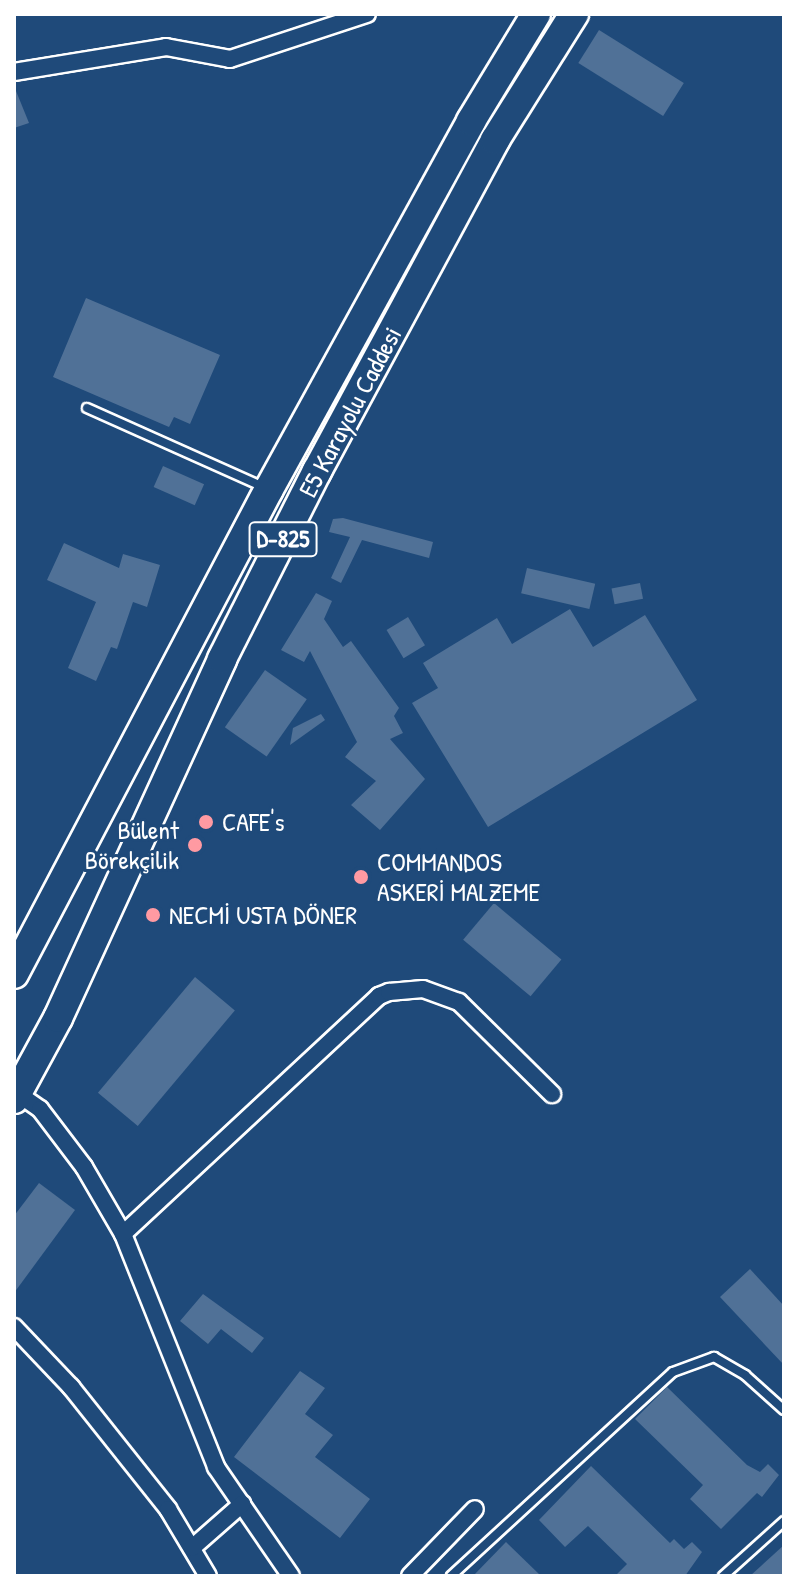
<!DOCTYPE html>
<html>
<head>
<meta charset="utf-8">
<style>
  body { margin:0 }
  #map { position:relative; width:798px; height:1590px; overflow:hidden; background:#1f4a7a; font-family:"Patrick Hand",sans-serif }
  div>[style] { position:absolute }
  .building>* { inset:0; background:#507197; transform-origin:0 0 }
  .roads { filter:drop-shadow(2px 0 #fff) drop-shadow(-2px 0 #fff) drop-shadow(0 2px #fff) drop-shadow(0 -2px #fff) }
  .service>* { height:8px; margin:-4px; padding:0 4px; transform-origin:4px; border-radius:4px; background:#1f4a7a }
  .minor>* { height:16px; margin:-8px; padding:0 8px; transform-origin:8px; border-radius:8px; background:#1f4a7a }
  .trunk>* { height:28px; margin:-14px; padding:0 14px; transform-origin:14px; border-radius:14px; background:#1f4a7a }
  .dots>* { width:22px; height:22px; translate:-50% -50%; box-sizing:border-box; border:4px solid #1f4a7a; border-radius:50% }
  span { translate:-50% -50%; white-space:nowrap; text-align:center; line-height:1.15; -webkit-text-stroke:6px #1f4a7a; paint-order:stroke }
  .shield-label span { padding:2px 6px; background:#1f4a7a; border:2px solid; border-radius:6px; -webkit-text-stroke-width:0 }
  .shield-label { font-size:24px; color:#fff; font-weight:700 }
  .street-label { font-size:26px; color:#fff }
  .poi-label { font-size:26px; color:#fff }
  .left { translate:0 -50%; text-align:left }
  .right { translate:-100% -50%; text-align:right }
  .frame { position:absolute; inset:0; border:16px solid #fff; pointer-events:none }
</style>
</head>
<body>
<div id="map">
  <div class="building">
    <div style="left:599px;top:30px;width:100px;height:39px;rotate:32deg"></div>
    <div style="clip-path:polygon(14px 86px,29px 123px,14px 128px)"></div>
    <div style="clip-path:polygon(86px 298px,220px 355px,190px 424px,174px 417px,169px 427px,53px 377px)"></div>
    <div style="left:163px;top:466px;width:45px;height:23px;rotate:24deg"></div>
    <div style="clip-path:polygon(343px 518px,433px 542px,429px 558px,362px 540px,341px 583px,331px 578px,350px 537px,329px 532px,333px 519px)"></div>
    <div style="clip-path:polygon(64px 543px,119px 568px,123px 554px,160px 565px,147px 607px,133px 602px,117px 649px,111px 647px,96px 681px,68px 668px,96px 602px,47px 580px)"></div>
    <div style="left:527px;top:568px;width:70px;height:26px;rotate:13deg"></div>
    <div style="left:640px;top:583px;width:16px;height:29px;rotate:79deg"></div>
    <div style="clip-path:polygon(316px 593px,332px 601px,324px 619px,343px 647px,351px 641px,399px 708px,394px 716px,403px 733px,390px 739px,425px 779px,380px 830px,351px 805px,376px 781px,345px 757px,357px 742px,310px 651px,304px 662px,281px 650px)"></div>
    <div style="clip-path:polygon(570px 609px,593px 647px,645px 615px,697px 700px,488px 827px,412px 703px,438px 688px,423px 663px,497px 618px,512px 644px)"></div>
    <div style="left:408px;top:617px;width:33px;height:25px;rotate:59deg"></div>
    <div style="left:265px;top:670px;width:51px;height:70px;rotate:35deg"></div>
    <div style="clip-path:polygon(321px 714px,325px 720px,290px 745px,293px 728px)"></div>
    <div style="left:494px;top:903px;width:88px;height:48px;rotate:40deg"></div>
    <div style="left:195px;top:977px;width:52px;height:151px;rotate:40deg"></div>
    <div style="clip-path:polygon(39px 1183px,75px 1210px,14px 1293px,14px 1216px)"></div>
    <div style="clip-path:polygon(750px 1269px,784px 1306px,784px 1365px,720px 1297px)"></div>
    <div style="clip-path:polygon(203px 1294px,264px 1338px,252px 1353px,221px 1329px,208px 1344px,180px 1321px)"></div>
    <div style="clip-path:polygon(300px 1371px,325px 1388px,305px 1414px,333px 1435px,315px 1457px,370px 1499px,340px 1538px,234px 1457px)"></div>
    <div style="clip-path:polygon(667px 1387px,747px 1465px,760px 1472px,768px 1464px,779px 1475px,762px 1497px,757px 1493px,721px 1529px,690px 1499px,703px 1485px,635px 1419px)"></div>
    <div style="clip-path:polygon(591px 1466px,670px 1543px,674px 1539px,684px 1549px,692px 1542px,702px 1552px,685px 1576px,615px 1576px,627px 1564px,588px 1526px,565px 1547px,539px 1520px)"></div>
    <div style="clip-path:polygon(506px 1542px,541px 1576px,473px 1576px)"></div>
    <div style="clip-path:polygon(784px 1545px,784px 1576px,750px 1576px)"></div>
  </div>
  <div class="roads">
    <div class="service">
      <div style="left:87px;top:408px;width:194px;rotate:24.1deg"></div>
      <div style="left:451px;top:1576px;width:301px;rotate:-42.6deg"></div>
      <div style="left:673px;top:1372px;width:44px;rotate:-20.1deg"></div>
      <div style="left:714px;top:1357px;width:36px;rotate:30deg"></div>
      <div style="left:745px;top:1375px;width:52px;rotate:41.9deg"></div>
      <div style="left:723px;top:1576px;width:82px;rotate:-42deg"></div>
    </div>
    <div class="minor">
      <div style="left:14px;top:72px;width:154px;rotate:-9.3deg"></div>
      <div style="left:166px;top:47px;width:65px;rotate:10.6deg"></div>
      <div style="left:230px;top:59px;width:144px;rotate:-18.2deg"></div>
      <div style="left:17px;top:1093px;width:28px;rotate:35deg"></div>
      <div style="left:40px;top:1109px;width:73px;rotate:52.8deg"></div>
      <div style="left:84px;top:1167px;width:78px;rotate:59.8deg"></div>
      <div style="left:123px;top:1234px;width:251px;rotate:68.2deg"></div>
      <div style="left:216px;top:1467px;width:132px;rotate:55.5deg"></div>
      <div style="left:123px;top:1234px;width:350px;rotate:-42.9deg"></div>
      <div style="left:379px;top:996px;width:11px;rotate:-22deg"></div>
      <div style="left:389px;top:992px;width:34px;rotate:-5deg"></div>
      <div style="left:423px;top:989px;width:38px;rotate:20deg"></div>
      <div style="left:459px;top:1002px;width:131px;rotate:44.7deg"></div>
      <div style="left:14px;top:1327px;width:83px;rotate:46.5deg"></div>
      <div style="left:71px;top:1387px;width:156px;rotate:51.5deg"></div>
      <div style="left:168px;top:1509px;width:78px;rotate:59.2deg"></div>
      <div style="left:192px;top:1548px;width:67px;rotate:-41.3deg"></div>
      <div style="left:410px;top:1576px;width:93px;rotate:-45.9deg"></div>
    </div>
    <div class="trunk">
      <div style="left:14px;top:974px;width:548px;rotate:-62.27deg"></div>
      <div style="left:269px;top:489px;width:420px;rotate:-61.2deg"></div>
      <div style="left:471px;top:121px;width:125px;rotate:-58.7deg"></div>
      <div style="left:14px;top:1099px;width:92px;rotate:-61.5deg"></div>
      <div style="left:58px;top:1018px;width:395px;rotate:-65.4deg"></div>
      <div style="left:222px;top:659px;width:211px;rotate:-63.2deg"></div>
      <div style="left:317px;top:471px;width:376px;rotate:-61.7deg"></div>
      <div style="left:495px;top:140px;width:149px;rotate:-57.9deg"></div>
    </div>
  </div>
  <div class="dots">
    <div style="left:206px;top:822px;background:#ff9aa2"></div>
    <div style="left:195px;top:845px;background:#ff9aa2"></div>
    <div style="left:361px;top:877px;background:#ff9aa2"></div>
    <div style="left:153px;top:915px;background:#ff9aa2"></div>
  </div>
  <div class="shield-label">
    <span style="left:283px;top:539px">D-825</span>
  </div>
  <div class="street-label">
    <span style="left:350px;top:412px;rotate:-62deg">E5 Karayolu Caddesi</span>
  </div>
  <div class="poi-label">
    <span class="left" style="left:222px;top:822px">CAFE's</span>
    <span class="right" style="left:179px;top:845px">Bülent<br>Börekçilik</span>
    <span class="left" style="left:377px;top:877px">COMMANDOS<br>ASKERİ MALZEME</span>
    <span class="left" style="left:169px;top:915px">NECMİ USTA DÖNER</span>
  </div>
  <div class="frame"></div>
</div>
</body>
</html>
